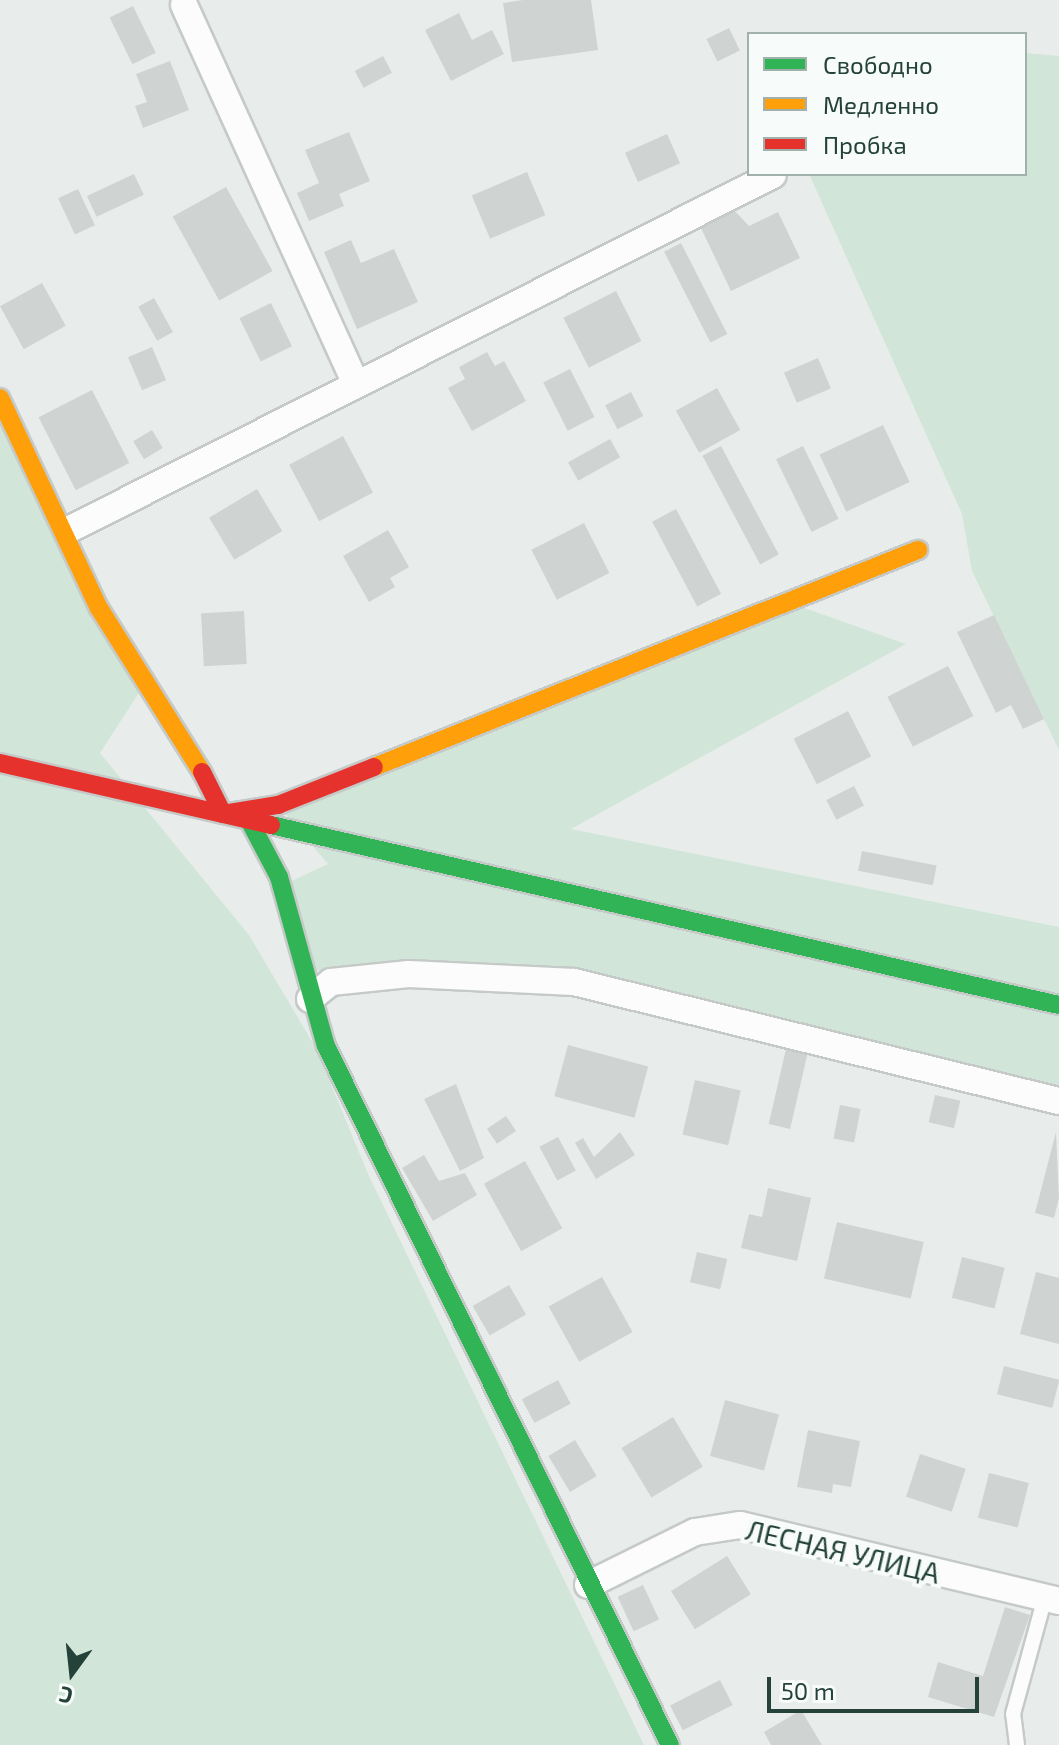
<!DOCTYPE html>
<html>
<head>
<meta charset="utf-8">
<style>
  body { margin:0 }
  #map { position:relative; width:1059px; height:1745px; overflow:hidden; background:#e8edeb; font-family:"Exo 2",sans-serif }
  div>[style] { position:absolute }
  .green>* { inset:0; background:#d1e6d8 }
  .building>* { inset:0; background:#cfd4d2; transform-origin:0 0 }
  .roads { filter:drop-shadow(2px 0 #c5cac8) drop-shadow(-2px 0 #c5cac8) drop-shadow(0 2px #c5cac8) drop-shadow(0 -2px #c5cac8) }
  .lane>* { height:14px; margin:-7px; padding:0 7px; transform-origin:7px; border-radius:7px; background:#fcfcfc }
  .street>* { height:26px; margin:-13px; padding:0 13px; transform-origin:13px; border-radius:13px; background:#fcfcfc }
  .fast>* { height:18px; margin:-9px; padding:0 9px; transform-origin:9px; border-radius:9px; background:#30b455 }
  .slow>* { height:18px; margin:-9px; padding:0 9px; transform-origin:9px; border-radius:9px; background:#ff9f0a }
  .jam>* { height:18px; margin:-9px; padding:0 9px; transform-origin:9px; border-radius:9px; background:#e5322d }
  span { translate:-50% -50%; white-space:nowrap; text-align:center; line-height:1.15; -webkit-text-stroke:8px #f7fbf9; paint-order:stroke }
  .street-label { font-size:28px; color:#24423a }
  .legend { position:absolute; left:747px; top:32px; width:280px; height:144px; box-sizing:border-box; background:#f7fbf9; border:2px solid #a3b1ad; margin:0; padding:10px 14px; list-style:none; font-size:24px; color:#24423a }
  .legend li { display:flex; align-items:center; gap:16px; height:40px }
  .legend b { width:40px; border:2px solid #a3b1ad }
  .north { position:absolute; left:32px; top:1633px; width:80px; height:80px; -webkit-text-stroke:6px #f7fbf9; paint-order:stroke; rotate:195deg; font-size:22px; font-weight:700; line-height:32px; text-align:center; color:#24423a }
  .north::after { content:''; display:block; margin:auto; width:28px; height:36px; background:#24423a; clip-path:polygon(50% 0,100% 100%,50% 72%,0 100%) }
  .scale { position:absolute; left:767px; top:1677px; width:212px; height:36px; box-sizing:border-box; border:4px solid #24423a; border-top:0; padding-left:10px; font-size:24px; line-height:28px; white-space:nowrap; color:#24423a; -webkit-text-stroke:6px #f7fbf9; paint-order:stroke }
</style>
</head>
<body>
<div id="map">
  <div class="green">
    <div style="clip-path:polygon(1025px 53px,1059px 56px,1059px 750px,972px 571px,962px 514px,809px 174px,1025px 174px)"></div>
    <div style="clip-path:polygon(0 398px,144px 685px,100px 753px,249px 935px,317px 1050px,368px 1174px,644px 1745px,0 1745px)"></div>
    <div style="clip-path:polygon(796px 605px,906px 644px,571px 829px,1059px 927px,1059px 1096px,658px 1001px,581px 969px,480px 962px,309px 971px,287px 883px,328px 864px,278px 805px)"></div>
  </div>
  <div class="building">
    <div style="clip-path:polygon(523px 0,591px 0,598px 50px,512px 62px,503px 3px)"></div>
    <div style="left:133px;top:6px;width:52px;height:26px;rotate:64deg"></div>
    <div style="clip-path:polygon(459px 13px,472px 40px,492px 30px,504px 54px,451px 81px,425px 30px)"></div>
    <div style="left:729px;top:28px;width:25px;height:25px;rotate:64deg"></div>
    <div style="left:383px;top:56px;width:19px;height:32px;rotate:62deg"></div>
    <div style="clip-path:polygon(170px 61px,189px 110px,143px 128px,135px 106px,147px 102px,136px 74px)"></div>
    <div style="clip-path:polygon(349px 132px,370px 181px,339px 194px,344px 206px,309px 221px,297px 193px,319px 183px,305px 150px)"></div>
    <div style="left:667px;top:134px;width:32px;height:46px;rotate:66deg"></div>
    <div style="left:527px;top:172px;width:47px;height:60px;rotate:67deg"></div>
    <div style="left:134px;top:174px;width:23px;height:52px;rotate:65deg"></div>
    <div style="left:226px;top:187px;width:96px;height:61px;rotate:61deg"></div>
    <div style="left:78px;top:189px;width:40px;height:22px;rotate:65deg"></div>
    <div style="clip-path:polygon(732px 208px,749px 226px,778px 212px,800px 258px,731px 291px,699px 224px)"></div>
    <div style="clip-path:polygon(351px 240px,361px 263px,394px 249px,418px 302px,357px 329px,324px 252px)"></div>
    <div style="left:681px;top:243px;width:102px;height:19px;rotate:63deg"></div>
    <div style="left:42px;top:283px;width:49px;height:48px;rotate:61deg"></div>
    <div style="left:616px;top:291px;width:56px;height:59px;rotate:63deg"></div>
    <div style="left:154px;top:298px;width:39px;height:18px;rotate:61deg"></div>
    <div style="left:271px;top:303px;width:48px;height:35px;rotate:64deg"></div>
    <div style="left:152px;top:347px;width:36px;height:26px;rotate:67deg"></div>
    <div style="clip-path:polygon(487px 352px,495px 366px,504px 361px,526px 401px,472px 431px,448px 388px,465px 379px,459px 367px)"></div>
    <div style="left:818px;top:358px;width:33px;height:37px;rotate:67deg"></div>
    <div style="left:570px;top:369px;width:54px;height:30px;rotate:63deg"></div>
    <div style="left:717px;top:388px;width:48px;height:47px;rotate:61deg"></div>
    <div style="left:92px;top:390px;width:82px;height:60px;rotate:63deg"></div>
    <div style="left:631px;top:392px;width:27px;height:29px;rotate:63deg"></div>
    <div style="left:883px;top:425px;width:63px;height:70px;rotate:65deg"></div>
    <div style="left:152px;top:430px;width:21px;height:22px;rotate:59deg"></div>
    <div style="left:343px;top:436px;width:64px;height:61px;rotate:62deg"></div>
    <div style="left:610px;top:439px;width:21px;height:48px;rotate:61deg"></div>
    <div style="left:721px;top:446px;width:123px;height:21px;rotate:62deg"></div>
    <div style="left:803px;top:446px;width:81px;height:30px;rotate:64deg"></div>
    <div style="left:257px;top:489px;width:49px;height:56px;rotate:59deg"></div>
    <div style="left:676px;top:509px;width:96px;height:27px;rotate:62deg"></div>
    <div style="left:584px;top:523px;width:56px;height:59px;rotate:63deg"></div>
    <div style="clip-path:polygon(388px 530px,409px 567px,390px 578px,395px 587px,369px 602px,343px 556px)"></div>
    <div style="left:244px;top:611px;width:53px;height:43px;rotate:87deg"></div>
    <div style="clip-path:polygon(994px 615px,1044px 719px,1023px 729px,1011px 705px,996px 713px,957px 632px)"></div>
    <div style="left:948px;top:666px;width:56px;height:68px;rotate:63deg"></div>
    <div style="left:848px;top:711px;width:51px;height:61px;rotate:63deg"></div>
    <div style="left:854px;top:786px;width:22px;height:31px;rotate:63deg"></div>
    <div style="left:862px;top:851px;width:76px;height:20px;rotate:11deg"></div>
    <div style="left:568px;top:1045px;width:83px;height:53px;rotate:15deg"></div>
    <div style="left:786px;top:1049px;width:22px;height:77px;rotate:13deg"></div>
    <div style="left:695px;top:1080px;width:47px;height:56px;rotate:13deg"></div>
    <div style="clip-path:polygon(456px 1084px,484px 1158px,460px 1171px,424px 1099px)"></div>
    <div style="left:935px;top:1095px;width:26px;height:28px;rotate:13deg"></div>
    <div style="left:840px;top:1105px;width:21px;height:34px;rotate:11deg"></div>
    <div style="left:506px;top:1116px;width:18px;height:23px;rotate:56deg"></div>
    <div style="clip-path:polygon(620px 1132px,635px 1155px,596px 1179px,575px 1143px,583px 1138px,594px 1157px)"></div>
    <div style="clip-path:polygon(1056px 1132px,1059px 1198px,1054px 1218px,1035px 1213px)"></div>
    <div style="left:558px;top:1137px;width:38px;height:21px;rotate:62deg"></div>
    <div style="clip-path:polygon(424px 1155px,439px 1181px,465px 1173px,477px 1195px,433px 1221px,402px 1168px)"></div>
    <div style="left:525px;top:1161px;width:77px;height:47px;rotate:61deg"></div>
    <div style="clip-path:polygon(768px 1188px,811px 1198px,797px 1261px,741px 1248px,749px 1214px,762px 1217px)"></div>
    <div style="left:837px;top:1222px;width:89px;height:58px;rotate:13deg"></div>
    <div style="left:697px;top:1252px;width:31px;height:31px;rotate:13deg"></div>
    <div style="left:962px;top:1257px;width:44px;height:42px;rotate:14deg"></div>
    <div style="clip-path:polygon(1036px 1272px,1059px 1278px,1059px 1344px,1020px 1334px)"></div>
    <div style="left:602px;top:1277px;width:63px;height:61px;rotate:61deg"></div>
    <div style="left:509px;top:1285px;width:34px;height:42px;rotate:60deg"></div>
    <div style="left:1004px;top:1366px;width:57px;height:29px;rotate:14deg"></div>
    <div style="left:558px;top:1380px;width:27px;height:41px;rotate:62deg"></div>
    <div style="left:725px;top:1400px;width:56px;height:58px;rotate:15deg"></div>
    <div style="left:673px;top:1417px;width:58px;height:60px;rotate:59deg"></div>
    <div style="clip-path:polygon(808px 1430px,860px 1441px,851px 1487px,833px 1484px,832px 1493px,797px 1487px)"></div>
    <div style="left:575px;top:1440px;width:42px;height:31px;rotate:59deg"></div>
    <div style="left:920px;top:1454px;width:48px;height:45px;rotate:18deg"></div>
    <div style="left:989px;top:1473px;width:41px;height:46px;rotate:14deg"></div>
    <div style="left:727px;top:1556px;width:45px;height:66px;rotate:58deg"></div>
    <div style="left:643px;top:1585px;width:38px;height:28px;rotate:65deg"></div>
    <div style="clip-path:polygon(1005px 1607px,1030px 1615px,994px 1717px,928px 1697px,938px 1662px,983px 1676px)"></div>
    <div style="left:720px;top:1680px;width:28px;height:56px;rotate:63deg"></div>
    <div style="clip-path:polygon(801px 1710px,822px 1745px,771px 1745px,764px 1732px)"></div>
  </div>
  <div class="roads">
    <div class="lane">
      <div style="left:1017px;top:1745px;width:31px;rotate:-97deg"></div>
      <div style="left:1013px;top:1714px;width:121px;rotate:-74.7deg"></div>
    </div>
    <div class="street">
      <div style="left:184px;top:5px;width:414px;rotate:65.6deg"></div>
      <div style="left:68px;top:530px;width:789px;rotate:-26.73deg"></div>
      <div style="left:310px;top:999px;width:27px;rotate:-39deg"></div>
      <div style="left:331px;top:982px;width:78px;rotate:-5.9deg"></div>
      <div style="left:409px;top:974px;width:165px;rotate:2.8deg"></div>
      <div style="left:574px;top:982px;width:499px;rotate:13.8deg"></div>
      <div style="left:588px;top:1585px;width:119px;rotate:-26.4deg"></div>
      <div style="left:695px;top:1532px;width:46px;rotate:-8.8deg"></div>
      <div style="left:740px;top:1525px;width:328px;rotate:13.4deg"></div>
    </div>
    <div class="fast">
      <div style="left:250px;top:822px;width:62px;rotate:62.2deg"></div>
      <div style="left:279px;top:877px;width:175px;rotate:74.5deg"></div>
      <div style="left:326px;top:1046px;width:779px;rotate:63.8deg"></div>
      <div style="left:271px;top:825px;width:808px;rotate:12.87deg"></div>
    </div>
    <div class="slow">
      <div style="left:0;top:398px;width:232px;rotate:64.8deg"></div>
      <div style="left:99px;top:608px;width:194px;rotate:57.9deg"></div>
      <div style="left:374px;top:767px;width:586px;rotate:-21.75deg"></div>
    </div>
    <div class="jam">
      <div style="left:0;top:763px;width:278px;rotate:12.9deg"></div>
      <div style="left:202px;top:772px;width:47px;rotate:63.4deg"></div>
      <div style="left:223px;top:814px;width:56px;rotate:-9.3deg"></div>
      <div style="left:278px;top:805px;width:103px;rotate:-21.6deg"></div>
    </div>
  </div>
  <div class="street-label">
    <span style="left:843px;top:1551px;rotate:13deg">ЛЕСНАЯ УЛИЦА</span>
  </div>
  <ul class="legend">
  <li><b style="height:10px;background:#30b455"></b>Свободно</li>
  <li><b style="height:10px;background:#ff9f0a"></b>Медленно</li>
  <li><b style="height:10px;background:#e5322d"></b>Пробка</li>
  </ul>
  <div class="north">С</div>
  <div class="scale">50 m</div>
</div>
</body>
</html>
